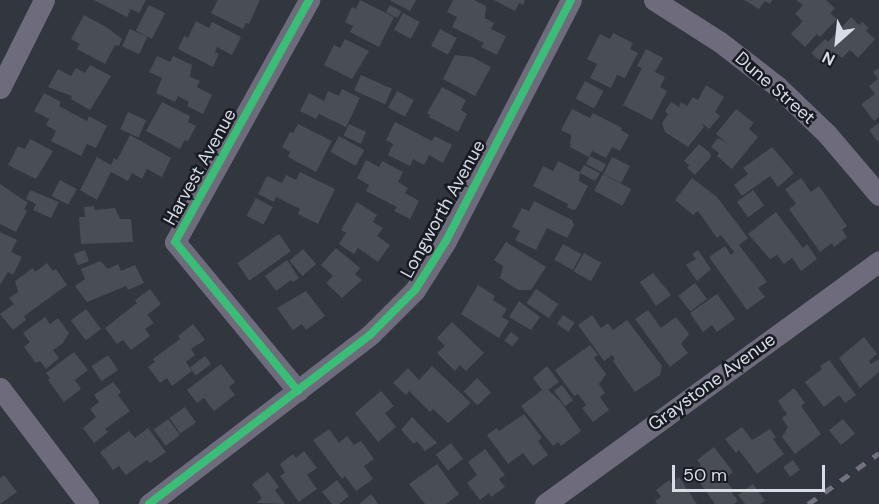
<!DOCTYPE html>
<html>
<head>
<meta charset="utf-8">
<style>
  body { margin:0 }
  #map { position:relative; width:879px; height:504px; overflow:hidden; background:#32363f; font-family:"DM Sans",sans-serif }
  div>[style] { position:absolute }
  .building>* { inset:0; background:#494e55; transform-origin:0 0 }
  .minor>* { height:21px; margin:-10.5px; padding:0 10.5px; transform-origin:10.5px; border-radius:10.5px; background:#6e6c7c }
  .rail>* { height:4.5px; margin-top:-2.25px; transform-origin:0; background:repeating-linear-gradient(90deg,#71727d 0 10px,transparent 0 20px) }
  .cycleway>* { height:8px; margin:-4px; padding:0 4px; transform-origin:4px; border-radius:4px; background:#3abd76 }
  span { translate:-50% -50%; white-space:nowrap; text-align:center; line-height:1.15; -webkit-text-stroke:5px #181b22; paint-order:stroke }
  .street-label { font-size:18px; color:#d8dce6 }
  .north { position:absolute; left:807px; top:12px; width:60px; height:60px; -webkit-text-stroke:4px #181b22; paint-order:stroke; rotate:207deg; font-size:16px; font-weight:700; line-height:24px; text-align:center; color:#d8dce6 }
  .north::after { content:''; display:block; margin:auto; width:21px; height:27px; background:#d8dce6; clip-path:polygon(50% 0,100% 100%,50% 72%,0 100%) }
  .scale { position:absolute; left:672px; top:465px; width:153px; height:27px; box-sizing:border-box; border:3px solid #d8dce6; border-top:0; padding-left:8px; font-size:18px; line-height:21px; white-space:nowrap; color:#d8dce6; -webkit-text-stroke:4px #181b22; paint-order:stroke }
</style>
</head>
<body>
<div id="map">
  <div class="building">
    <div style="clip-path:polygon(94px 0,146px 0,139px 13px,131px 9px,127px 17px)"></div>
    <div style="clip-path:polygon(218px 0,260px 0,249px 24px,246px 23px,243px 29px,211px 13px)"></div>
    <div style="clip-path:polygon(360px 0,394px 17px,379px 47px,350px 32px,353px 26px,345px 22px,352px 7px,356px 9px)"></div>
    <div style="clip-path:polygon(389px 0,416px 0,410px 11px)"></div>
    <div style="clip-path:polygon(453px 0,474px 0,486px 6px,485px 18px,494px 23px,491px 29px,506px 36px,497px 55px,481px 47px,484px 43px,452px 27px,457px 17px,447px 12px)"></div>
    <div style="clip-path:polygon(494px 0,525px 0,523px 5px,519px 3px,515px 11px)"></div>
    <div style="clip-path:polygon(744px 0,772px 0,770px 4px,765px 1px,759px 9px)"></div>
    <div style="clip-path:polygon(796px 0,826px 0,835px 8px,830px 13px,837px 19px,820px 37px,817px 34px,805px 47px,791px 34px,803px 21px,795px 14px,803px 5px)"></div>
    <div style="left:149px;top:5px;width:18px;height:29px;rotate:27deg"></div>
    <div style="left:390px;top:5px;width:13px;height:8px;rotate:29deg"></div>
    <div style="left:403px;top:13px;width:19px;height:19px;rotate:28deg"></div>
    <div style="clip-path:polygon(84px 15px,106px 27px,122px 39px,119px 46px,115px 45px,105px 64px,77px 49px,80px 44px,71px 39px)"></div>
    <div style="clip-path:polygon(851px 17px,859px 25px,862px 22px,869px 28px,866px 31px,875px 39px,858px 58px,850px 50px,842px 58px,837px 54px,826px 66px,811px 53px,825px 39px,828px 42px)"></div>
    <div style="clip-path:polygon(196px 21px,209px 28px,212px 22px,241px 37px,232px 55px,217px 47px,215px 52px,219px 54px,213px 67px,178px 49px,184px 36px,188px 38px)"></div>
    <div style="left:130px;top:29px;width:19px;height:19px;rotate:25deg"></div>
    <div style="left:440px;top:29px;width:19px;height:19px;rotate:28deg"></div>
    <div style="clip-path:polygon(613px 33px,633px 43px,630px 49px,638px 53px,625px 78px,617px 75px,611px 88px,590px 78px,597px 64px,587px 59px,600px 34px,610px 39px)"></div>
    <div style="clip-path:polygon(345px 39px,369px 51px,352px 79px,324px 65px,334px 45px,340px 48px)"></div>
    <div style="clip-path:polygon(646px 49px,663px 58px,655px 72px,665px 77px,660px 87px,667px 91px,652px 120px,623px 105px,642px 68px,637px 66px)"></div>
    <div style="clip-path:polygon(455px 55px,472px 57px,491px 67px,475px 96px,443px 79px)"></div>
    <div style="clip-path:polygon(157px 56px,170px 62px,173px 56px,192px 65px,190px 77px,200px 81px,197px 87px,212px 95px,203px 114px,187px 106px,189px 102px,178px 96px,175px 102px,156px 93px,162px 78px,149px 72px)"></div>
    <div style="clip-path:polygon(90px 65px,111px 76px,90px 110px,71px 99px,72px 96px,48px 87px,58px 69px,71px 76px,76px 68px,85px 73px)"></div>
    <div style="clip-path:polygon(879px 68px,879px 117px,874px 121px,861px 104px,875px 94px,869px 86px,878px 79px,873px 72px)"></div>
    <div style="left:361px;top:75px;width:34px;height:17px;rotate:24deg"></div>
    <div style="left:585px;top:81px;width:21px;height:20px;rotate:28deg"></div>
    <div style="clip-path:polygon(706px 85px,724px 97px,715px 112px,720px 116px,709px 129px,702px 123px,704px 127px,688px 147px,665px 132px,662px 123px,668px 114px,665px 111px,671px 102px,679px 107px,681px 102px,687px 106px,693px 97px,698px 100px)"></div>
    <div style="clip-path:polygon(442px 87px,466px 100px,461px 110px,467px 114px,458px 132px,429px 117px,430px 115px,427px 113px)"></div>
    <div style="clip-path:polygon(342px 89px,360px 98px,346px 127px,319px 114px,316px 119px,300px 111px,309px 93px,324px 101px,328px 91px,339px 96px)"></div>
    <div style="left:397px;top:91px;width:19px;height:19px;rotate:28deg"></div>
    <div style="clip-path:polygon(44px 93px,61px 102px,59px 106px,87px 121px,89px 116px,107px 126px,96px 148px,87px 144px,81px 156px,51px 141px,56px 131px,46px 125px,49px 119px,34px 111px)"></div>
    <div style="clip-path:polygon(162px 102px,190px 116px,188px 122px,196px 126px,188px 141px,185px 140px,180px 149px,146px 131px)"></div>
    <div style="clip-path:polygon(572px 109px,590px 118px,593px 113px,622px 128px,621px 130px,629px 135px,620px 151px,612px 147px,606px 158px,592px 151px,589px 157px,570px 147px,571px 135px,561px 130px)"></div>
    <div style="clip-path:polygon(736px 109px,754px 123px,749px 129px,758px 137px,732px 169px,717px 156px,719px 153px,711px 147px,718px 138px,727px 143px,716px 134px)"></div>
    <div style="left:128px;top:112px;width:20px;height:19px;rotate:24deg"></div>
    <div style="clip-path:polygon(395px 122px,432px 141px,435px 136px,452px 145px,443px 163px,429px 155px,424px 165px,413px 159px,410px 166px,388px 155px,393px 144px,386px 140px)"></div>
    <div style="clip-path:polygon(879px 123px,879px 143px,869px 130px)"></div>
    <div style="clip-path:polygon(298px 124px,332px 141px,316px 172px,288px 157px,290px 152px,282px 147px,290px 132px,293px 133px)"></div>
    <div style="left:349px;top:124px;width:19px;height:13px;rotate:25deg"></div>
    <div style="clip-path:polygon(130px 135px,171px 158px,162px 177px,147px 169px,142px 179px,132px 173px,128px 181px,111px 172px,97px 200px,80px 190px,97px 157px,111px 165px,114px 158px,117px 160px)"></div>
    <div style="left:339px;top:136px;width:29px;height:18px;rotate:29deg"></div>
    <div style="clip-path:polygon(30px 139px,53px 151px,36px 179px,8px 165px,18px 146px,25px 149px)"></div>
    <div style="clip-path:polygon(699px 144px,710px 153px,711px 157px,695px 175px,687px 168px,689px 165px,684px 161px)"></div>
    <div style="clip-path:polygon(772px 147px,794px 173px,778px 187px,770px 176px,742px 196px,734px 185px,748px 174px,743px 168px)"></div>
    <div style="left:590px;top:156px;width:18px;height:9px;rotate:27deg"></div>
    <div style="left:612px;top:157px;width:20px;height:19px;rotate:27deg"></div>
    <div style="clip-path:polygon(366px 160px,379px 167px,382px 161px,403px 172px,398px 182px,408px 188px,405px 193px,419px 201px,410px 219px,394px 211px,397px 207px,366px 191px,369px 185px,357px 178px)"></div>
    <div style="clip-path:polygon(558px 161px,580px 172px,584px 165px,600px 173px,595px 181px,580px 173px,579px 181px,588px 186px,576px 209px,573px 210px,567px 207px,568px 204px,533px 186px,543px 166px,553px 171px)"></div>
    <div style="clip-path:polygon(300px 172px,335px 189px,318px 224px,298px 214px,300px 209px,276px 197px,274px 202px,258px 194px,267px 176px,282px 183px,286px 175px,296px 180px)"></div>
    <div style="left:603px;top:174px;width:32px;height:19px;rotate:28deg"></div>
    <div style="clip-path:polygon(692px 178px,717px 197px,748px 238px,739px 245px,767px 282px,758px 288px,765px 297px,747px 310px,709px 257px,725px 246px,731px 255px,734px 252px,721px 235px,717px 238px,698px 211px,693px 215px,675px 200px)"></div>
    <div style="clip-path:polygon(801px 178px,811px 192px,819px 186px,847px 226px,842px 230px,847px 237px,834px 247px,832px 243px,820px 252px,789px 209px,796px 204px,785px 189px)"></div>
    <div style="left:60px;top:180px;width:19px;height:18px;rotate:28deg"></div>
    <div style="clip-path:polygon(0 184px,28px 203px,24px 209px,27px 211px,16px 232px,0 224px)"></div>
    <div style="clip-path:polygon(30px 190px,59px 202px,51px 218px,33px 210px,36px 204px,26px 199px)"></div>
    <div style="left:753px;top:190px;width:19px;height:20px;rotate:54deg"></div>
    <div style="left:256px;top:198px;width:19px;height:20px;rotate:28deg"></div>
    <div style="clip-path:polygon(534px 201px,572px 220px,574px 225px,567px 238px,547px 228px,536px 250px,515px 240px,520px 231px,512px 227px,522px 208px,529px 211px)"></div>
    <div style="clip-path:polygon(357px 202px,377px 215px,373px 222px,383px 228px,377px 236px,390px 245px,378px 262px,358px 248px,354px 254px,339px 244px,346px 233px,341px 230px)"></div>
    <div style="clip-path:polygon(94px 206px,94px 210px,115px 208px,120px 219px,131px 219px,133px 242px,81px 244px,79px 217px,85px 217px,84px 207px)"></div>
    <div style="clip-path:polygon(776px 212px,803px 248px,807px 244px,817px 259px,801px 271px,792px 258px,784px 264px,777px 255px,770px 259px,748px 234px)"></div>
    <div style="clip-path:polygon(0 232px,17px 240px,11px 252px,22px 257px,13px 275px,8px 272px,0 285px)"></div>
    <div style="left:279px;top:234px;width:21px;height:51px;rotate:55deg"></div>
    <div style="clip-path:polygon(506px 242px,546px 267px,531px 290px,518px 290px,500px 278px,503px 266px,494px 260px)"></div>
    <div style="left:563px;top:244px;width:21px;height:18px;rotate:29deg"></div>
    <div style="clip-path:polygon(336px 248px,360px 268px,355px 274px,362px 280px,342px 298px,326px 283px,333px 276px,321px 265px)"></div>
    <div style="left:303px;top:249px;width:20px;height:18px;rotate:49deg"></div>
    <div style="left:85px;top:250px;width:12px;height:12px;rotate:70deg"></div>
    <div style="clip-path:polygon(698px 250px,711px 269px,697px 281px,686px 265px,696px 259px,692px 254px)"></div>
    <div style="left:584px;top:253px;width:20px;height:21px;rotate:30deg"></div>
    <div style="clip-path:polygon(287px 260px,299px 278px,293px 282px,291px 280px,276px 291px,265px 276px)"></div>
    <div style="clip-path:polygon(100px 261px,108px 269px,118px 264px,121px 271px,135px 265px,144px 283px,128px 290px,126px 286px,87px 302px,75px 286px,85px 279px,81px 269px)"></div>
    <div style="clip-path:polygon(47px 263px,53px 271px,56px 269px,67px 285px,24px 316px,26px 320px,13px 330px,0 314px,14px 304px,9px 298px,18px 292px,15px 281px,33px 268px,35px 272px)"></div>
    <div style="clip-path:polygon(653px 273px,671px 295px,656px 306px,640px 282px)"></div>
    <div style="left:695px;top:283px;width:20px;height:21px;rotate:53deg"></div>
    <div style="clip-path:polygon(478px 285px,495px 296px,493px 300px,507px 309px,502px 317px,509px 321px,499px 338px,461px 314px)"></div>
    <div style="clip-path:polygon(150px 289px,161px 304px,147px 315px,154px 323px,145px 329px,150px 336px,131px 350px,123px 340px,117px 344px,105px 328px,137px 303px,135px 300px)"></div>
    <div style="left:536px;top:289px;width:27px;height:17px;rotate:34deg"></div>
    <div style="clip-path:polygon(306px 291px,325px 316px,306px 330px,302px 324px,293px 330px,277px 308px)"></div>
    <div style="clip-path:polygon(717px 294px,735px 319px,717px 332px,712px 325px,703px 332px,690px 313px)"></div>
    <div style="clip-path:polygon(519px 301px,540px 317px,531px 330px,509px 317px)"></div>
    <div style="left:86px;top:309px;width:25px;height:19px;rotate:53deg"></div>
    <div style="clip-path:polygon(648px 310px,661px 328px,676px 317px,689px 334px,681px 344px,688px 353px,670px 367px,635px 319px)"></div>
    <div style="left:563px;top:315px;width:14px;height:11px;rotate:34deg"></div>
    <div style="clip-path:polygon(592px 315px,601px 328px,608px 323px,613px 330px,627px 320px,662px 366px,660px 375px,635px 392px,613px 361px,615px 359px,612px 355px,604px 361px,578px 325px)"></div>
    <div style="clip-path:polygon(45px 317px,50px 324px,58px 318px,69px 333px,63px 343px,53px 350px,59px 358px,46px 369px,40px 361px,36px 363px,24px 347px,30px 342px,23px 333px)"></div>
    <div style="clip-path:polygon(452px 322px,484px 353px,466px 371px,460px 365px,455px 371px,437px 353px,445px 346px,437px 338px)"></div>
    <div style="clip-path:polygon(193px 324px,205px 340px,191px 349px,195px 355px,186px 362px,192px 371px,172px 386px,167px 378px,160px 383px,148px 367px,155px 362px,153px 359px,180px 339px,178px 336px)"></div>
    <div style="left:511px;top:332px;width:10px;height:11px;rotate:37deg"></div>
    <div style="clip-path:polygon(864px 337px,877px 354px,869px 361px,871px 364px,879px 359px,879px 372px,860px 388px,839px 358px)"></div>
    <div style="clip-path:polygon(590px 345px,598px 355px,594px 358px,606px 374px,599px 384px,605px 393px,600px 397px,609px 410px,593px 422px,582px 408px,586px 405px,578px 394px,574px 396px,555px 370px)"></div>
    <div style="clip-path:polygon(74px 352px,88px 370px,75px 380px,81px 389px,64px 402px,48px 380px,50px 378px,46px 373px)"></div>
    <div style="left:108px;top:355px;width:18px;height:20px;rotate:56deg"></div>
    <div style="left:205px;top:356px;width:10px;height:19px;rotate:53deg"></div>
    <div style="clip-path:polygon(829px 360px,856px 395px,845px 403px,839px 395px,824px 407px,805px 382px,822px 369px,820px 366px)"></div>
    <div style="clip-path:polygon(221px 364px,235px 382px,229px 387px,235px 395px,214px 411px,204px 398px,197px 403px,187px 390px)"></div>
    <div style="clip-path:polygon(432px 366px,471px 403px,448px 423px,433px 409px,430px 412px,409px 391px,406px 395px,393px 383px,408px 368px,419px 380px)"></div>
    <div style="clip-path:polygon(547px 366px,559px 382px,548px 390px,561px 402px,581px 431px,561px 446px,558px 442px,553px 446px,521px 406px,542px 390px,533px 378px)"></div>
    <div style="left:477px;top:378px;width:20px;height:19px;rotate:45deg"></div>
    <div style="clip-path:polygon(113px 382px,121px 392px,118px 395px,130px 411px,105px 429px,108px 432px,94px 443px,83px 428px,96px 417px,90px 409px,99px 402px,94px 395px)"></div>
    <div style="left:562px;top:385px;width:19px;height:10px;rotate:54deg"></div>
    <div style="clip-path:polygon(794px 388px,805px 403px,801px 406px,821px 434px,795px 454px,782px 437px,788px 427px,782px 418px,787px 414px,778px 401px)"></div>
    <div style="clip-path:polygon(381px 391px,394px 406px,385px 413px,396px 427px,378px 442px,355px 413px)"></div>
    <div style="left:185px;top:407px;width:19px;height:19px;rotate:55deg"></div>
    <div style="clip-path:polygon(524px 414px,542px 438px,538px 441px,548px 455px,533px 466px,523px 453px,508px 464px,487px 435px,497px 428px,499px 431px)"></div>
    <div style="clip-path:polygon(412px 417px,437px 443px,425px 451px,417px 441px,414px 444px,401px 430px)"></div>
    <div style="left:168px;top:419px;width:20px;height:18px;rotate:53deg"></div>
    <div style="left:843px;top:419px;width:19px;height:18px;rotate:51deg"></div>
    <div style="clip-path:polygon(742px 427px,752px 440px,770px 429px,776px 437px,773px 439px,784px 454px,757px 474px,739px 450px,736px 453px,725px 439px)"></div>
    <div style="clip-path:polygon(148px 428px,166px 452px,150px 463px,147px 460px,126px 475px,119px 466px,113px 470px,100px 452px,129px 431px,135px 438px)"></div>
    <div style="clip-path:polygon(329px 429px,339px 443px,347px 436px,354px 445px,361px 441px,374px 459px,364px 466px,373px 479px,356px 491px,345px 476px,342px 479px,313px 440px)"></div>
    <div style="left:451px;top:443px;width:20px;height:19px;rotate:53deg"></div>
    <div style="clip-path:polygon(714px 447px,733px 472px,725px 479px,734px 491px,732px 493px,738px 501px,734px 504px,715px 504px,692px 472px,701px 465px,697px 460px)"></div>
    <div style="clip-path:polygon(485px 449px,505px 475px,499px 479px,505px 487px,491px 497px,489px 493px,480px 500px,467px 483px,477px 475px,468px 462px)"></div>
    <div style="clip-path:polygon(304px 451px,317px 468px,307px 475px,317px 489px,299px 502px,280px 476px,285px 473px,280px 464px,293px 454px,296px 458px)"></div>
    <div style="left:793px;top:460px;width:12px;height:12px;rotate:55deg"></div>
    <div style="clip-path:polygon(437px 464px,459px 494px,446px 504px,425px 504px,409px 484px)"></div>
    <div style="clip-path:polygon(268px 472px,279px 487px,275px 490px,285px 504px,256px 503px,262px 498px,252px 484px)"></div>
    <div style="clip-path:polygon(4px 475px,17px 492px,0 504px,0 478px)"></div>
    <div style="clip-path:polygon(679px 477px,697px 504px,657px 504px,655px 501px,661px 497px,656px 490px,669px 480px,671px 483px)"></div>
    <div style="clip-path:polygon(337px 480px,349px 496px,339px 504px,332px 504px,322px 492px)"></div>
    <div style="clip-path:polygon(753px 484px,765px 501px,760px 504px,745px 504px,738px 495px)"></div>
    <div style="clip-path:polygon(371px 494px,378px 504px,359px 504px)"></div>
  </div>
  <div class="minor">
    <div style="left:654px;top:0;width:78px;rotate:32.5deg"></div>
    <div style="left:720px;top:42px;width:72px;rotate:37.7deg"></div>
    <div style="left:777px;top:86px;width:69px;rotate:43.8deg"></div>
    <div style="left:827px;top:134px;width:80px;rotate:49.6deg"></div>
    <div style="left:0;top:88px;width:98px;rotate:-63.4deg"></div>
    <div style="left:0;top:388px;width:146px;rotate:52.8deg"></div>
    <div style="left:298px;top:391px;width:193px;rotate:-129.5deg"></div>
    <div style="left:175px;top:242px;width:277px;rotate:-61deg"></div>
    <div style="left:149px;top:504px;width:278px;rotate:-37.4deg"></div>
    <div style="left:370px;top:335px;width:64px;rotate:-45deg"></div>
    <div style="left:415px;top:290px;width:58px;rotate:-57.7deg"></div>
    <div style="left:446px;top:241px;width:271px;rotate:-62.6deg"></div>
    <div style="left:545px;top:504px;width:413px;rotate:-36deg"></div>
  </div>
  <div class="rail">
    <div style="left:808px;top:504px;width:87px;rotate:-35.7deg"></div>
  </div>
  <div class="cycleway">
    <div style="left:298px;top:391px;width:193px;rotate:-129.5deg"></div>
    <div style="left:175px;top:242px;width:277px;rotate:-61deg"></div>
    <div style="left:149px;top:504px;width:278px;rotate:-37.4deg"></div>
    <div style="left:370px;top:335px;width:64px;rotate:-45deg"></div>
    <div style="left:415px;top:290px;width:58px;rotate:-57.7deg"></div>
    <div style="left:446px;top:241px;width:271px;rotate:-62.6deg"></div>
  </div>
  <div class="street-label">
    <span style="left:775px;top:88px;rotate:41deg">Dune Street</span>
    <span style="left:200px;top:167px;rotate:-61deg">Harvest Avenue</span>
    <span style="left:443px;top:209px;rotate:-61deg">Longworth Avenue</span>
    <span style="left:712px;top:382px;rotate:-36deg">Graystone Avenue</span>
  </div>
  <div class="north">N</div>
  <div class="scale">50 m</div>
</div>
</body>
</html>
